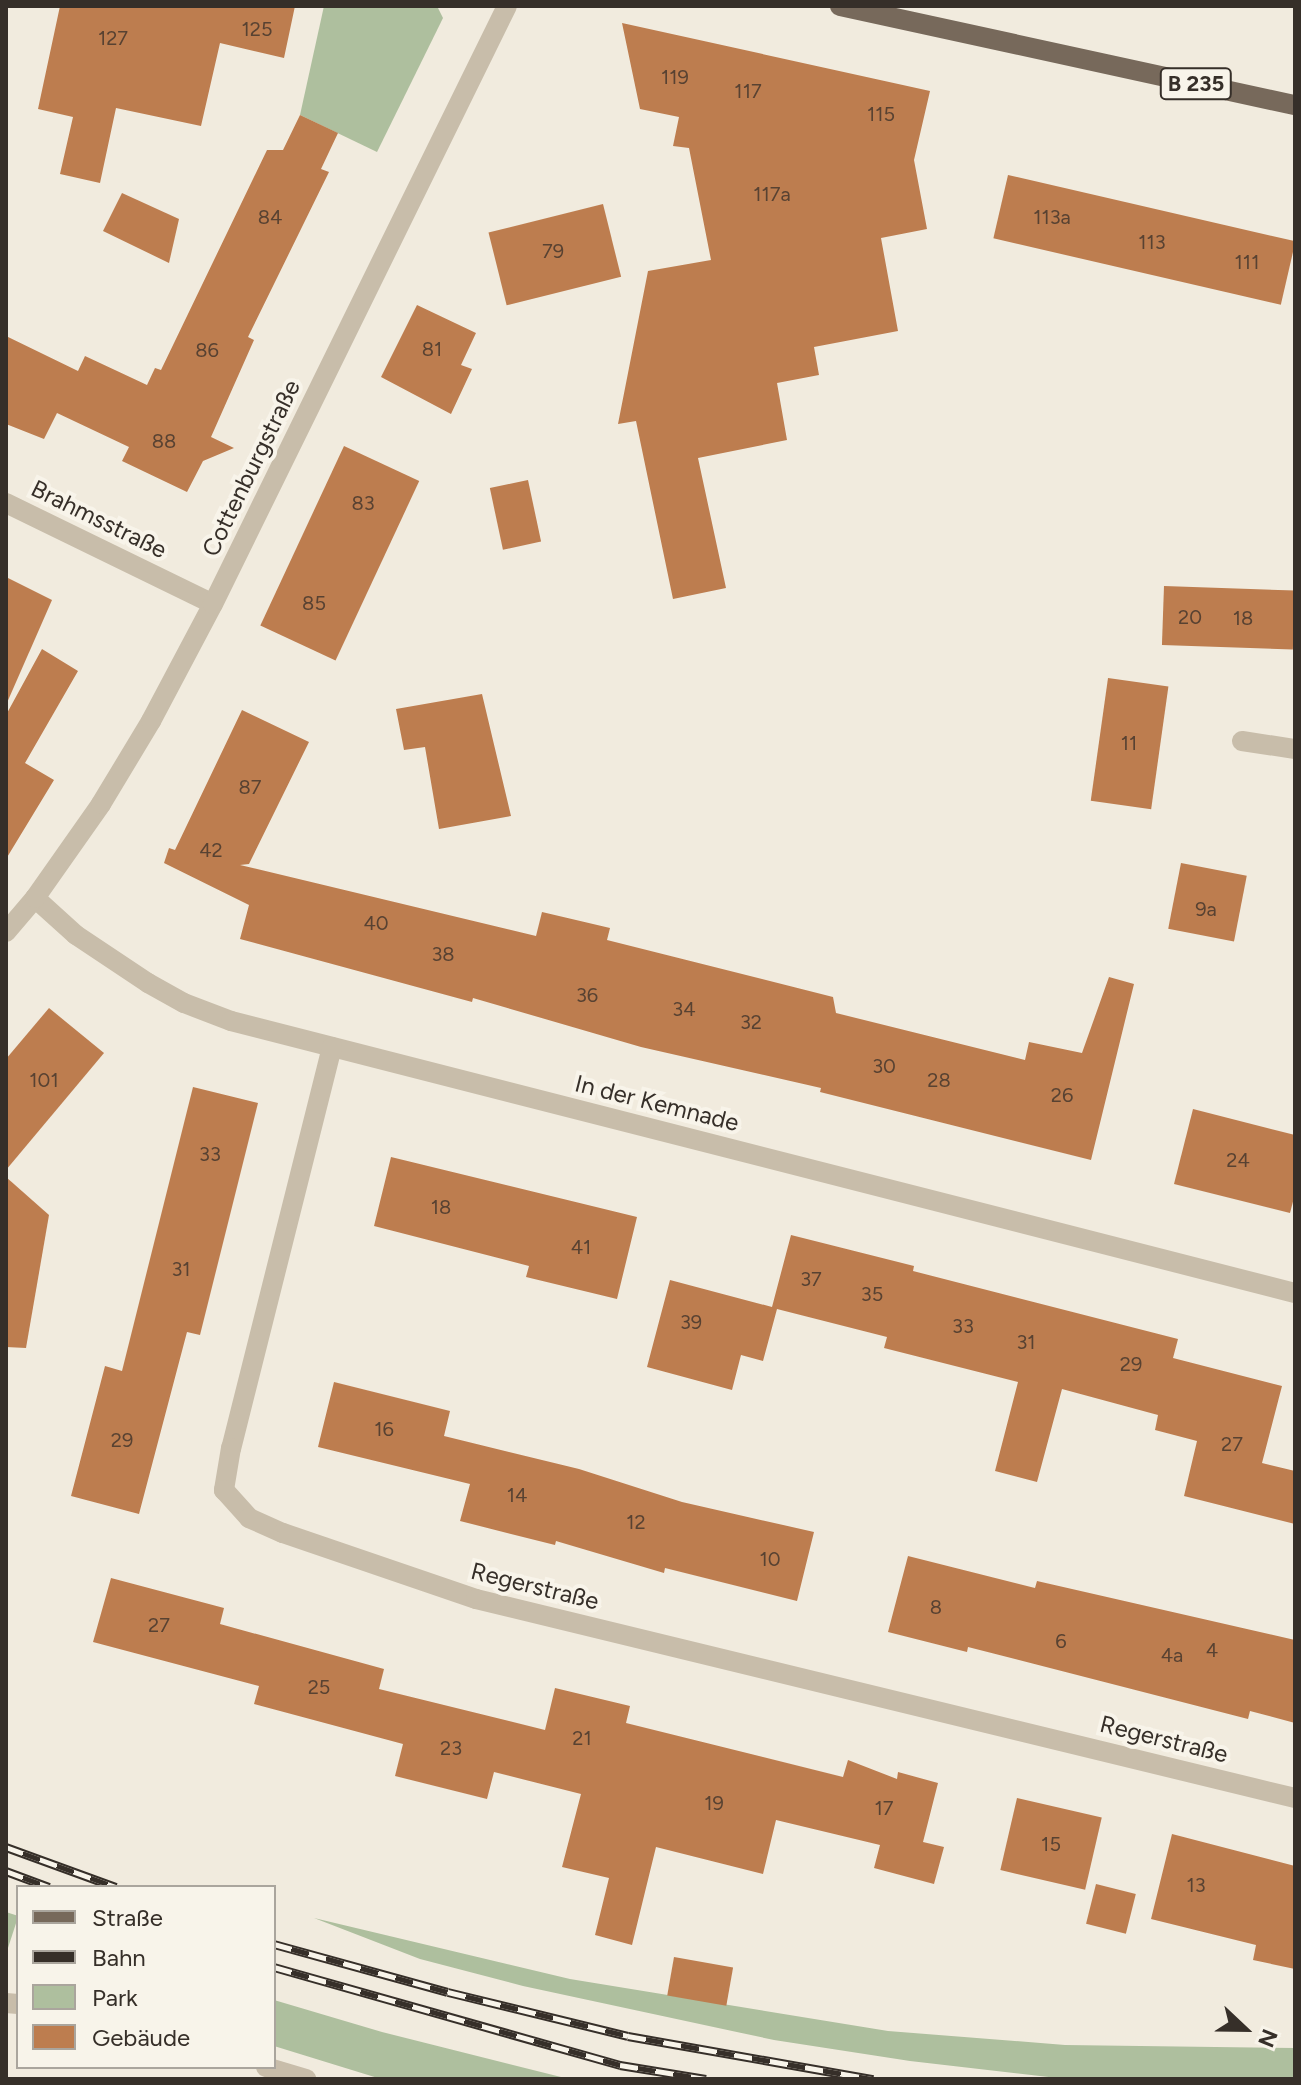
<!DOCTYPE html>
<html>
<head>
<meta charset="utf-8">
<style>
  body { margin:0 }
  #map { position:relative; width:1301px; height:2085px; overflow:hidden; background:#f1ebde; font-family:Figtree,sans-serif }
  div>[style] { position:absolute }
  .green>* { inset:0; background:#aebf9e; transform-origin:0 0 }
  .building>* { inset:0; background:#bd7d4f; transform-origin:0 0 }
  .minor>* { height:20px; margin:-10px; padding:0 10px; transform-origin:10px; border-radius:10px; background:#c8bdaa }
  .tertiary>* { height:20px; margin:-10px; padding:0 10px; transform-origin:10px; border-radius:10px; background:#c8bdaa }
  .primary>* { height:20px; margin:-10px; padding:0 10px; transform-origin:10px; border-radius:10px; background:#77695b }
  .rail>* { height:9px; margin-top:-4.5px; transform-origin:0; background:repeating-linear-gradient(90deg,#f8f4ea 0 18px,#362f29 0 36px); box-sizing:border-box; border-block:2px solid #362f29 }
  span { translate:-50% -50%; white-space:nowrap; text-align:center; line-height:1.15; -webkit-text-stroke:8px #f8f4ea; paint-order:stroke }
  .number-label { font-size:20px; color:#584232 }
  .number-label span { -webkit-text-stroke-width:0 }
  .shield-label span { padding:2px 6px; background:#f8f4ea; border:2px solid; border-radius:6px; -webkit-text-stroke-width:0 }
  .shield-label { font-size:22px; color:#362f29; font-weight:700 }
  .street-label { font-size:24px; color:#362f29 }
  .frame { position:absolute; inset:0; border:8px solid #362f29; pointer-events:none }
  .legend { position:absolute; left:16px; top:1885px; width:260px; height:184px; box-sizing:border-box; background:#f8f4ea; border:2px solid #aaa59d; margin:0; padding:10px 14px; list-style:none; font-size:24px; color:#362f29 }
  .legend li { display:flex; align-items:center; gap:16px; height:40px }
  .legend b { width:40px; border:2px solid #aaa59d }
  .north { position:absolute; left:1205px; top:1989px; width:80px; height:80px; -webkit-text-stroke:6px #f8f4ea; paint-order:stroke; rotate:112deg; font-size:22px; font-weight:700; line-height:32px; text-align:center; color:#362f29 }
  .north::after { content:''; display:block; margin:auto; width:28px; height:36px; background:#362f29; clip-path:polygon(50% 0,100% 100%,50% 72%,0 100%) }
</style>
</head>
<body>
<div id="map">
  <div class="green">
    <div style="clip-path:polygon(324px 6px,437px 6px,443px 18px,377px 152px,300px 115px)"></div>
    <div style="left:6px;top:1912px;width:13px;height:68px;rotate:18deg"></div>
    <div style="clip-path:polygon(314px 1918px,570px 1979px,888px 2031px,1065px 2045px,1295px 2048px,1295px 2079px,1066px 2079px,910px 2061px,774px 2040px,523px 1986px,420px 1959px)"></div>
    <div style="clip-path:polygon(274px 2000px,382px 2032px,569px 2079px,381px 2079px,274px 2046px)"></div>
  </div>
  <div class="building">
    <div style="clip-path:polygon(60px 6px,295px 6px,284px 58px,220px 43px,201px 126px,116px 108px,100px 183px,60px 174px,73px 117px,38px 109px)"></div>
    <div style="clip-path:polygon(622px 23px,930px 91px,914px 160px,927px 229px,881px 238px,898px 331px,814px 347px,819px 375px,777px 383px,787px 440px,698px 458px,726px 588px,673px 599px,636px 421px,618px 424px,648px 271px,711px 260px,689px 148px,673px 146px,679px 117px,640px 109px)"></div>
    <div style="clip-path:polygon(300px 115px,338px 133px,321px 169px,329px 172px,248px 337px,254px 340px,211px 437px,234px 448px,203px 461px,187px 492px,122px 461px,129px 447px,57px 413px,44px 439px,6px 424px,6px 336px,78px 371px,85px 356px,147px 385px,155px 368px,161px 370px,267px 150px,283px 150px)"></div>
    <div style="left:1008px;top:175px;width:295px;height:65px;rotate:13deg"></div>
    <div style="clip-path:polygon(122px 193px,179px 219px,169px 263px,103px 231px)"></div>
    <div style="left:603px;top:204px;width:75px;height:118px;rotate:76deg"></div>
    <div style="clip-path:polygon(417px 305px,476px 333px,461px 365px,472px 369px,451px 414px,381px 377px)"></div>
    <div style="left:344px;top:446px;width:83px;height:198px;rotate:25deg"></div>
    <div style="left:528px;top:480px;width:63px;height:39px;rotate:78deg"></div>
    <div style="clip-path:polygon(6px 577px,52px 600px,6px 705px)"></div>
    <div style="left:1164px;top:586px;width:131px;height:59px;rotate:2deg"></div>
    <div style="clip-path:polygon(42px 649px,78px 671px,25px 763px,54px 780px,6px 859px,6px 715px)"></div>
    <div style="left:1108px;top:678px;width:61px;height:124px;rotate:8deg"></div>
    <div style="clip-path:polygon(482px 694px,511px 816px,439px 829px,425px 747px,404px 750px,396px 709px)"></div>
    <div style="clip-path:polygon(242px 710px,309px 742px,249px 864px,240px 865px,536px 936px,542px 912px,610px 928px,607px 940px,833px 997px,836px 1013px,1025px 1060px,1029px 1042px,1082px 1053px,1109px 977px,1134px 984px,1091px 1160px,820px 1092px,821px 1088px,641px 1047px,473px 998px,472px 1002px,240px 939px,249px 905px,164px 863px,169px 848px,175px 850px)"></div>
    <div style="left:1181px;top:863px;width:67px;height:67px;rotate:11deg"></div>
    <div style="clip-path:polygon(49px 1008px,104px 1053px,6px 1170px,6px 1059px)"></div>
    <div style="clip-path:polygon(193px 1087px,258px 1103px,200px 1335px,187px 1332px,139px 1514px,71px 1496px,105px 1366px,122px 1371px)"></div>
    <div style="clip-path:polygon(1193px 1109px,1295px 1135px,1295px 1194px,1290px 1213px,1174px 1184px)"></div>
    <div style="clip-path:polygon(391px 1157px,637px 1217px,617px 1299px,526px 1277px,529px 1266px,374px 1226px)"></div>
    <div style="clip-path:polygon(6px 1177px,49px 1215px,26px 1348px,6px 1347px)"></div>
    <div style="clip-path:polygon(791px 1235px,914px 1266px,913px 1271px,1178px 1339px,1173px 1358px,1282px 1386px,1262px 1463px,1295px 1471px,1295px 1524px,1184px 1496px,1197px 1441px,1155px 1430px,1158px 1415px,1062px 1389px,1037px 1482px,995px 1471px,1018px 1382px,884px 1348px,887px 1337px,777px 1309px,763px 1361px,741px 1355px,732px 1390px,647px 1367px,670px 1280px,772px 1307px)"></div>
    <div style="clip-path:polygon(334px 1382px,450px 1411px,444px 1436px,579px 1469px,682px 1502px,814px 1532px,797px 1601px,665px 1568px,664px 1573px,556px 1541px,555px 1545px,460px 1521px,470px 1484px,318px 1447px)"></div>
    <div style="clip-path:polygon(908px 1556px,1035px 1588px,1037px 1581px,1295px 1640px,1295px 1723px,1250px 1711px,1248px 1719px,968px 1647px,967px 1652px,888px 1632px)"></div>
    <div style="clip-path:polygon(111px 1578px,224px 1608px,220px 1624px,384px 1669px,379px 1689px,545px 1730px,555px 1688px,630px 1706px,626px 1723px,843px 1777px,848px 1760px,897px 1779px,898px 1772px,938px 1783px,923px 1842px,944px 1847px,934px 1884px,874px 1868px,880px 1845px,776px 1820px,763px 1874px,656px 1847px,632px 1945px,595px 1935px,609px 1878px,562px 1867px,581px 1794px,494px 1772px,487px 1799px,395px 1776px,403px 1744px,254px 1704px,259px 1686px,93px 1642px)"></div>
    <div style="left:1017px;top:1798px;width:87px;height:74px;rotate:13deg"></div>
    <div style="clip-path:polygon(1172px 1834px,1295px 1866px,1295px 1969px,1253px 1960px,1256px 1945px,1151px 1919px)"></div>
    <div style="left:1096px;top:1884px;width:41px;height:41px;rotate:14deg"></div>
    <div style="left:674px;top:1957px;width:60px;height:39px;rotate:10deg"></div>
  </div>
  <div class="minor">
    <div style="left:6px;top:503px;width:230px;rotate:26deg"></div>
    <div style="left:1242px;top:741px;width:54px;rotate:8.6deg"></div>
    <div style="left:35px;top:898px;width:55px;rotate:42.1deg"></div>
    <div style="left:76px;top:935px;width:87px;rotate:33.7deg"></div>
    <div style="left:148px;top:983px;width:41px;rotate:29.1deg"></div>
    <div style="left:184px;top:1003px;width:50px;rotate:21deg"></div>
    <div style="left:231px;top:1021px;width:1098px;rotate:14.34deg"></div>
    <div style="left:332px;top:1047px;width:414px;rotate:104.1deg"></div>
    <div style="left:231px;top:1448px;width:43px;rotate:99.5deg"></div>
    <div style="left:224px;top:1490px;width:38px;rotate:48deg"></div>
    <div style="left:249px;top:1518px;width:37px;rotate:24deg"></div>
    <div style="left:283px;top:1533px;width:204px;rotate:18.9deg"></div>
    <div style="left:476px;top:1599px;width:843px;rotate:13.66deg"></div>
    <div style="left:6px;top:2003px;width:12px;rotate:5deg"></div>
    <div style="left:266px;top:2067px;width:42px;rotate:16.7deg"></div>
  </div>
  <div class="tertiary">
    <div style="left:6px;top:932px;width:45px;rotate:-49.5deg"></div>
    <div style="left:35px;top:898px;width:115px;rotate:-54.9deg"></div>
    <div style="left:101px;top:804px;width:97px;rotate:-58.9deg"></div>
    <div style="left:151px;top:721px;width:132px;rotate:-62.1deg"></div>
    <div style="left:213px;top:604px;width:666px;rotate:-63.82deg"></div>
  </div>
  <div class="primary">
    <div style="left:840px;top:6px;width:466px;rotate:12.3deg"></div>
  </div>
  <div class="rail">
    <div style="left:6px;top:1847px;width:117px;rotate:20deg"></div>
    <div style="left:6px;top:1871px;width:46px;rotate:20.4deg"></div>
    <div style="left:274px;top:1944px;width:180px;rotate:15.4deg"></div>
    <div style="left:448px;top:1992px;width:185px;rotate:13.7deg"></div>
    <div style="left:628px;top:2036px;width:249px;rotate:10deg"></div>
    <div style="left:274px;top:1967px;width:360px;rotate:15.8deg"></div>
    <div style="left:620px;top:2065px;width:87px;rotate:9.2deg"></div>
  </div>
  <div class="number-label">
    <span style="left:257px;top:29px">125</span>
    <span style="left:113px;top:38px">127</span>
    <span style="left:675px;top:77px">119</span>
    <span style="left:748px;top:91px">117</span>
    <span style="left:881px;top:114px">115</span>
    <span style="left:772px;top:194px">117a</span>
    <span style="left:270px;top:217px">84</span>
    <span style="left:1052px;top:217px">113a</span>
    <span style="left:1152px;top:242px">113</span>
    <span style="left:553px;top:251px">79</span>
    <span style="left:1247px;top:262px">111</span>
    <span style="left:432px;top:349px">81</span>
    <span style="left:207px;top:350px">86</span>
    <span style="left:164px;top:441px">88</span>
    <span style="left:363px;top:503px">83</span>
    <span style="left:314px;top:603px">85</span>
    <span style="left:1190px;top:617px">20</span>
    <span style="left:1243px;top:618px">18</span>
    <span style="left:1129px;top:743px">11</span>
    <span style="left:250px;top:787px">87</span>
    <span style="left:211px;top:850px">42</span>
    <span style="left:1206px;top:909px">9a</span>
    <span style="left:376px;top:923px">40</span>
    <span style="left:443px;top:954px">38</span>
    <span style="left:587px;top:995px">36</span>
    <span style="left:684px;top:1009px">34</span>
    <span style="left:751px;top:1022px">32</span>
    <span style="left:884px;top:1066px">30</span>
    <span style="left:44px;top:1080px">101</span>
    <span style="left:939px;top:1080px">28</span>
    <span style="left:1062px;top:1095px">26</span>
    <span style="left:210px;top:1154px">33</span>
    <span style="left:1238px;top:1160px">24</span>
    <span style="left:441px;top:1207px">18</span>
    <span style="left:581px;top:1247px">41</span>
    <span style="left:181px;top:1269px">31</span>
    <span style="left:811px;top:1279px">37</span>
    <span style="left:872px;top:1294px">35</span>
    <span style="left:691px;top:1322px">39</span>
    <span style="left:963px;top:1326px">33</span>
    <span style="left:1026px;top:1342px">31</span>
    <span style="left:1131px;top:1364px">29</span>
    <span style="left:384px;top:1429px">16</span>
    <span style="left:122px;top:1440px">29</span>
    <span style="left:1232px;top:1444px">27</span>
    <span style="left:517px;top:1495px">14</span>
    <span style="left:636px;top:1522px">12</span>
    <span style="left:770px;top:1559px">10</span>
    <span style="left:936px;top:1607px">8</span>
    <span style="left:159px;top:1625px">27</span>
    <span style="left:1061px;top:1641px">6</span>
    <span style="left:1212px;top:1650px">4</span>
    <span style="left:1172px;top:1655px">4a</span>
    <span style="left:319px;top:1687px">25</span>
    <span style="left:582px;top:1738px">21</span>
    <span style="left:451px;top:1748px">23</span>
    <span style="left:714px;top:1803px">19</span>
    <span style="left:884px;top:1808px">17</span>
    <span style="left:1051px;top:1844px">15</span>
    <span style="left:1196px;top:1885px">13</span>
  </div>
  <div class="shield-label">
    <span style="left:1196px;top:84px">B 235</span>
  </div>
  <div class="street-label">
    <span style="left:251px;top:468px;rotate:-64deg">Cottenburgstraße</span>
    <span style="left:99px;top:519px;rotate:26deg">Brahmsstraße</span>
    <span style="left:657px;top:1103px;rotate:14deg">In der Kemnade</span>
    <span style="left:535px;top:1586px;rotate:14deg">Regerstraße</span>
    <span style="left:1164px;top:1739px;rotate:14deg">Regerstraße</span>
  </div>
  <div class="frame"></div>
  <ul class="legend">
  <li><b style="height:10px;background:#77695b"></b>Straße</li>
  <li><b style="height:10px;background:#362f29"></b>Bahn</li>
  <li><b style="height:22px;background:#aebf9e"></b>Park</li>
  <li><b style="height:22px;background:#bd7d4f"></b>Gebäude</li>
  </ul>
  <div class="north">N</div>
</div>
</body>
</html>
